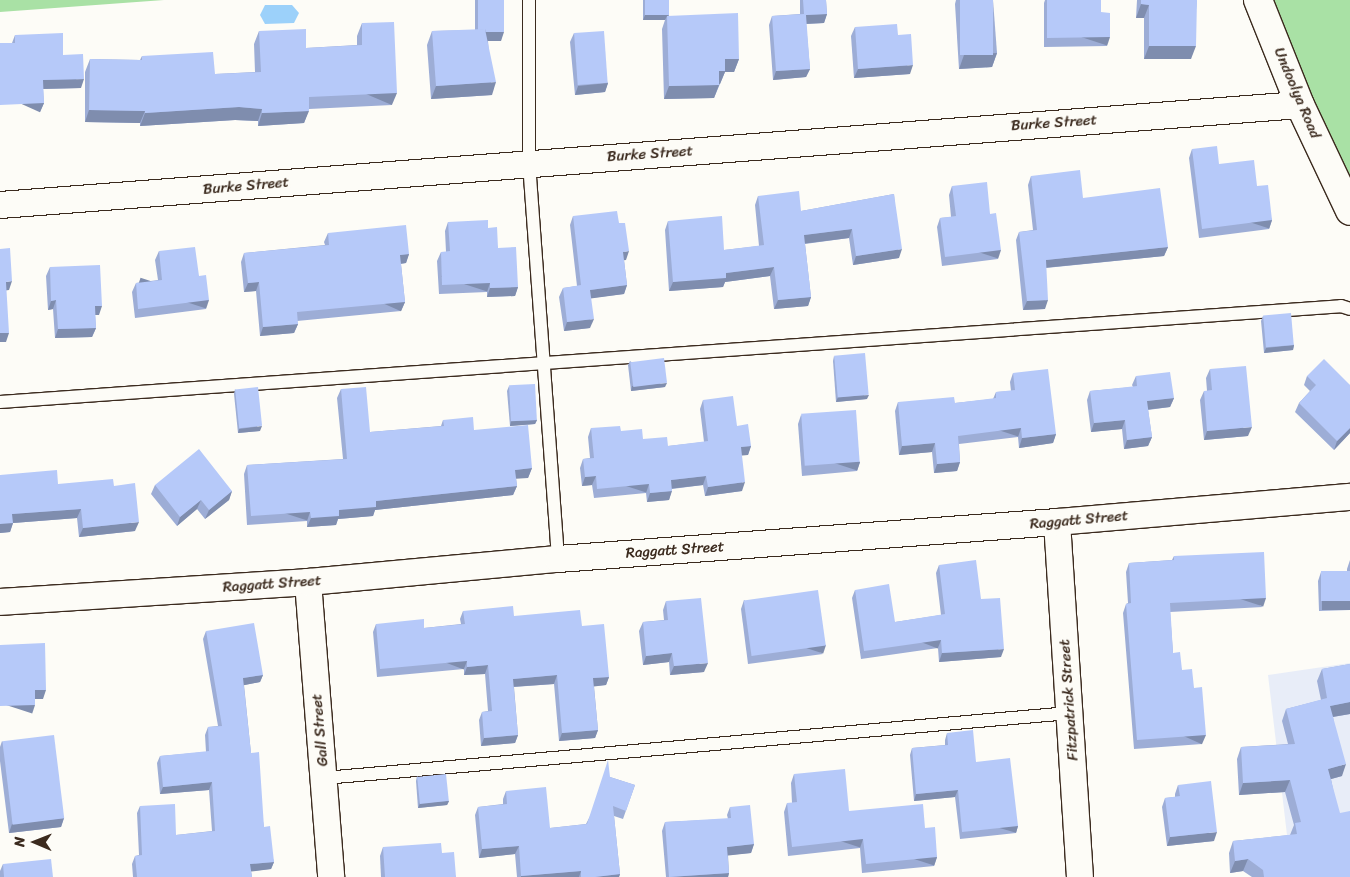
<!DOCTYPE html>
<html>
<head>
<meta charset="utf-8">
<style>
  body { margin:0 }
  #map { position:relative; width:1350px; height:877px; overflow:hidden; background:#fdfcf7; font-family:Sriracha,sans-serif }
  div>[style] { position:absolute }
  .built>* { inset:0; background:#e8edf8 }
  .green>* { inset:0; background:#a9e1a5 }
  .water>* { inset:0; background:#9cd1fa }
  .roads { filter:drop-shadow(1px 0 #3b2a1e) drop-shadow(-1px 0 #3b2a1e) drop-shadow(0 1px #3b2a1e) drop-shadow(0 -1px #3b2a1e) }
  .service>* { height:12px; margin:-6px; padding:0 6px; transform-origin:6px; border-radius:6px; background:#fdfcf7 }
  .minor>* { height:26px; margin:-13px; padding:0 13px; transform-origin:13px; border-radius:13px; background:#fdfcf7 }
  .secondary>* { height:28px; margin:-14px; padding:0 14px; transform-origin:14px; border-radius:14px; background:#fdfcf7 }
  .wall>* { inset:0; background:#9dadd6 }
  .shaded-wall>* { inset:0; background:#7f8dae; transform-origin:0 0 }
  .building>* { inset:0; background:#b6c9f9; transform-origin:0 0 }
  span { translate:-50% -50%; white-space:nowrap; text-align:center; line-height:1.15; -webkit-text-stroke:4.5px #fdfcf7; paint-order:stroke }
  .street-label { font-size:15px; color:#3b2a1e }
  .north { position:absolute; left:10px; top:817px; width:50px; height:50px; -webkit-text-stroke:4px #fdfcf7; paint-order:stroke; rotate:271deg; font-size:14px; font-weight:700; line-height:20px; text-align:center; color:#3b2a1e }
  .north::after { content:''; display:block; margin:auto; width:18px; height:22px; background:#3b2a1e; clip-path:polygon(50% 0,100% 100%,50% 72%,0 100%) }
</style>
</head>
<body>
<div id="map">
  <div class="built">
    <div style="clip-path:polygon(1350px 663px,1350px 877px,1292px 877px,1268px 675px)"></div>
  </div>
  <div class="green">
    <div style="clip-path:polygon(0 0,164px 0,0 12px)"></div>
    <div style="clip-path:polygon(1258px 0,1350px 0,1350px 202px)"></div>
  </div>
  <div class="water">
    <div style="clip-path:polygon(265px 5px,292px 5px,299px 13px,294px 23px,265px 24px,260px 15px)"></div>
  </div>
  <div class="roads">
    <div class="service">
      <div style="left:529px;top:0;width:163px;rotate:90deg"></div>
      <div style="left:529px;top:163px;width:397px;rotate:85.8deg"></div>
      <div style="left:0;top:402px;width:1344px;rotate:-4.09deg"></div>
      <div style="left:1341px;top:306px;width:9px;rotate:18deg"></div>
      <div style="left:324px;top:778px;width:749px;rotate:-4.98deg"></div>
    </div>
    <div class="minor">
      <div style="left:0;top:205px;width:1304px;rotate:-4.4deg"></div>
      <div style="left:1057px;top:522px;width:356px;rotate:86.3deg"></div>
      <div style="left:308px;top:582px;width:296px;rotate:85.5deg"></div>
      <div style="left:0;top:602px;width:309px;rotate:-3.7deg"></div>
      <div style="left:308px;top:582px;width:251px;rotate:-5.3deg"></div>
      <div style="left:558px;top:559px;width:500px;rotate:-4.24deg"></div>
      <div style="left:1057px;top:522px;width:294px;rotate:-4.9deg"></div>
    </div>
    <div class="secondary">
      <div style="left:1258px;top:0;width:113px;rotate:68.2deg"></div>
      <div style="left:1300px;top:105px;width:117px;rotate:64.7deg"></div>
    </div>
  </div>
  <div class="wall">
    <div style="clip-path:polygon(475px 0,504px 0,501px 41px,488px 41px,492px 95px,431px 99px,427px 45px,432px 31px,475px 30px)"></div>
    <div style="clip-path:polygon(643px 0,669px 0,668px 16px,739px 59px,734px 72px,725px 72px,714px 98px,664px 99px,662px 29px,665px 20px,643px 20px)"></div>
    <div style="clip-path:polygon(800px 0,826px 0,827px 14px,824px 23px,806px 24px,810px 69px,806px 77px,773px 80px,769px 25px,772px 16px,800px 14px)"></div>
    <div style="clip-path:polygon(956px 0,993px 0,997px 53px,992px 67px,959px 69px,955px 4px)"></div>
    <div style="clip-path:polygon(1045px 0,1101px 0,1101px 12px,1107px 46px,1044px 47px,1044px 3px)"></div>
    <div style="clip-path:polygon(1137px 0,1197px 0,1191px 59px,1144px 59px,1144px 18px,1136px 18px)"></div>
    <div style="clip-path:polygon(362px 23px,392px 105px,309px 109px,304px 123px,258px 126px,258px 121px,235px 120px,140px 126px,140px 123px,85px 122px,85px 72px,90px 59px,140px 60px,142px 56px,215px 74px,255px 72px,254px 44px,259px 31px,306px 48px,357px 45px,357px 36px)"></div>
    <div style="clip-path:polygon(855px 27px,898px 35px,910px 74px,854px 78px,851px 36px)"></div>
    <div style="clip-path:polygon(574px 33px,608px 83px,605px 92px,575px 95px,570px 42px)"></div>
    <div style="clip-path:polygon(15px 35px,63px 55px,81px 88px,43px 89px,44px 103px,40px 112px,12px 43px)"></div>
    <div style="clip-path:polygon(1192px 149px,1257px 186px,1272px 220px,1269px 229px,1199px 238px,1189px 158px)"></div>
    <div style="clip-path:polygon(1031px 176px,1083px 198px,1168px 247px,1164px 256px,1046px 268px,1045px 309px,1023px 310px,1016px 240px,1019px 232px,1033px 230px,1028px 185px)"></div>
    <div style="clip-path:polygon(952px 186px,990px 214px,998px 259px,942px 266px,937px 227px,940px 218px,951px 217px,949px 195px)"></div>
    <div style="clip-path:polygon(894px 194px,899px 258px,853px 265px,849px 238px,805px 244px,811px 297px,808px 306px,774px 309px,770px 276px,725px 282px,723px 287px,669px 291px,665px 230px,668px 221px,724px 250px,759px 246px,755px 205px,758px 196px,801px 211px)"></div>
    <div style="clip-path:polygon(573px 216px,619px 223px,626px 260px,624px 260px,627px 285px,624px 294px,591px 298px,590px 328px,564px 331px,559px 297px,563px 288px,577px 286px,570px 225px)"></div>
    <div style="clip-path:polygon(448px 222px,488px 228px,518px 287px,515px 296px,487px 297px,487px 292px,439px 294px,437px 261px,441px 252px,446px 252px,445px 231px)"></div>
    <div style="clip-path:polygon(328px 233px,409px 254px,406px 263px,401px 264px,405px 302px,401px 311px,297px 321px,298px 324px,294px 333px,260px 336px,256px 291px,244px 292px,241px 262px,244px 253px,325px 245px,324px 242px)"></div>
    <div style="clip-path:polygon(159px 251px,199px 276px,206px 309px,135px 318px,132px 292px,136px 283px,158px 280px,155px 260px)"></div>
    <div style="clip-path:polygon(50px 267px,99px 315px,95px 315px,96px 328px,92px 337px,55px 338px,53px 309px,48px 310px,46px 276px)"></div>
    <div style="clip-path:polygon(1263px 316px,1294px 345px,1293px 350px,1264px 353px,1261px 321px)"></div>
    <div style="clip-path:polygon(834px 356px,867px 399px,836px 402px,833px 361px)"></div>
    <div style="clip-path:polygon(630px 361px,665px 387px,631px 391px,628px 365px)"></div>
    <div style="clip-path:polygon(1210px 369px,1248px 436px,1204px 440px,1200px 400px,1204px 391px,1207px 391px,1206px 378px)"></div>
    <div style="clip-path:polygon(1013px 373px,1056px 434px,1053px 443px,1019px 448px,1018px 437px,959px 444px,960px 462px,957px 471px,934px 473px,932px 452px,899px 455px,895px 411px,898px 402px,955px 403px,993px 399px,996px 392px,1011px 391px,1010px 382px)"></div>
    <div style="clip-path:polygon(1136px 376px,1174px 398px,1170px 407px,1148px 410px,1152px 437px,1148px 446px,1124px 449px,1122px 429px,1091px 432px,1087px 400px,1090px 391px,1133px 387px,1132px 385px)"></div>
    <div style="clip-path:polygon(1307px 376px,1350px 385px,1350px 433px,1334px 450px,1295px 412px,1299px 403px,1310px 391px,1304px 385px)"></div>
    <div style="clip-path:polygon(509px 386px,537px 420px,535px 424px,510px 426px,507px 391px)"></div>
    <div style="clip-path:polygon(235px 389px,260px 431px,238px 433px,234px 394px)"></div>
    <div style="clip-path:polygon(341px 389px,370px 432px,441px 426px,443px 420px,474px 430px,532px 468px,528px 478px,516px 478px,517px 486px,513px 495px,375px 510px,373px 516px,338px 519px,336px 525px,307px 527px,307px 521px,247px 525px,244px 474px,247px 465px,343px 459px,337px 398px)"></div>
    <div style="clip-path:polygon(703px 400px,737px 426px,751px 446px,748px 455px,742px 455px,742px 491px,705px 496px,703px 485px,672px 489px,669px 500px,647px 502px,646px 493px,594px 498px,592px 485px,582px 486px,580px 468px,583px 459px,590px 458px,588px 437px,591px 428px,621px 431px,643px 439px,668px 446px,704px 442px,700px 409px)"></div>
    <div style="clip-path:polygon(801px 415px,860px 462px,857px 471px,802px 476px,798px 424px)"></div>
    <div style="clip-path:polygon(0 475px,58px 484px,114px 486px,135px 531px,79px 537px,77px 518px,13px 523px,10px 532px,0 533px)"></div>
    <div style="clip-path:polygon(155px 485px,232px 491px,229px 500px,205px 519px,197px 509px,177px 526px,151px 494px)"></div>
    <div style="clip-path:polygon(1174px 556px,1263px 607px,1170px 612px,1173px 653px,1182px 670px,1194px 688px,1202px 744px,1134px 749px,1123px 613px,1126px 604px,1128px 603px,1126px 572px,1129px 563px,1172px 560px)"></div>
    <div style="clip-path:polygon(1350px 560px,1350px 610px,1319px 611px,1318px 581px,1321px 572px,1347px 571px,1347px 569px)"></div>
    <div style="clip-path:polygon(939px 565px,981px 599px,1001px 657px,939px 662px,938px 648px,861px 659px,852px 598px,855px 590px,895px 622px,941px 615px,936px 573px)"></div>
    <div style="clip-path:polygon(744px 600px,823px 654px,748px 664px,741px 609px)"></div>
    <div style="clip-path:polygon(666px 601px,704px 672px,670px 675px,669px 662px,643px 665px,639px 631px,643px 622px,664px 620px,663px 610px)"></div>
    <div style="clip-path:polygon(463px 611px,514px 616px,582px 626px,609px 677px,606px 685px,594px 686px,598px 730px,595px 738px,559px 741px,554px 684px,514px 687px,518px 735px,515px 743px,481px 746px,479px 720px,482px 712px,488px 711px,485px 674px,464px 675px,464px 669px,377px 677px,373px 632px,376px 624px,424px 628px,461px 624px,460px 619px)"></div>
    <div style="clip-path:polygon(206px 631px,263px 675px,260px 682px,244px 685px,251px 753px,264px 827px,274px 862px,271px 869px,251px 871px,252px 877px,133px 877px,132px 864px,135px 856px,139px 855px,137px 813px,140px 806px,176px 835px,212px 831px,209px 790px,160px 794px,157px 763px,160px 756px,206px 752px,205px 735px,208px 727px,218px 726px,203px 639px)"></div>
    <div style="clip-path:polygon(1350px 664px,1350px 714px,1333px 717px,1342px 776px,1331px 779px,1350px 877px,1252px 877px,1243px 871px,1230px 873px,1229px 853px,1233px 841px,1290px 835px,1294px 825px,1285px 792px,1239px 795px,1237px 759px,1241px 747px,1288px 744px,1282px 721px,1286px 709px,1321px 700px,1317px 681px,1322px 669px)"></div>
    <div style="clip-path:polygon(947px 733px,976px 762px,1018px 826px,1016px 833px,960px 839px,955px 797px,914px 801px,910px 755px,912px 748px,945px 745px,945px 740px)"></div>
    <div style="clip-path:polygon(2px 741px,64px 818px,61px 827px,9px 833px,0 761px,0 747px)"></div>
    <div style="clip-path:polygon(794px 774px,849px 811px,925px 828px,937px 857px,934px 866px,862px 873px,860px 848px,788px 856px,784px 812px,787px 803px,792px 803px,791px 783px)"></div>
    <div style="clip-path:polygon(417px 776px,449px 801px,447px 805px,418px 808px,416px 781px)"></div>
    <div style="clip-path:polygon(610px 777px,635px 785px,623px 819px,614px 816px,620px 874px,619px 877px,517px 877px,515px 854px,479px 858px,475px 815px,478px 807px,503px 804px,503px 799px,506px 791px,550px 828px,586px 824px)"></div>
    <div style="clip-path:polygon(1178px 785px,1214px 841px,1167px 846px,1162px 807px,1165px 798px,1175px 797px,1175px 794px)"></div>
    <div style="clip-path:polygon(730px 807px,754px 844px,751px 853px,728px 855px,729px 873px,728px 877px,666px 877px,662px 831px,665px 822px,728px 819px,727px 815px)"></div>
    <div style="clip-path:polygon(383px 847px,442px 853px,456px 877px,381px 877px,380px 856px)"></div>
    <div style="clip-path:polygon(3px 864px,53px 877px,0 877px,0 871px)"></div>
  </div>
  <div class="shaded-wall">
    <div style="clip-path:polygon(1141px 4px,1149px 5px,1144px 18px,1136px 18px)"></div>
    <div style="clip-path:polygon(827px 14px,824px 23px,803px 24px,806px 15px)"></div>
    <div style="clip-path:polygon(645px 15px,669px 15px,667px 20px,667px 16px,665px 20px,643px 20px)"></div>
    <div style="clip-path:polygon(478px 32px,504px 32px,501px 41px,475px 41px)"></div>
    <div style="left:1110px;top:37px;width:9px;height:63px;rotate:108deg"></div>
    <div style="clip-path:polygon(1149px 46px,1196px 46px,1191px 59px,1144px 59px)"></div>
    <div style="clip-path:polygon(997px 53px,992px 67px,959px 69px,964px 55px)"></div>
    <div style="clip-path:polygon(725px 59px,739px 59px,734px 72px,725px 72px,720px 84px,714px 84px,719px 71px)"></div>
    <div style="clip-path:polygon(913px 65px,910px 74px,854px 78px,858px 69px)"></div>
    <div style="clip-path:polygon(810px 69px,806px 77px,773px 80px,776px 71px)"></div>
    <div style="clip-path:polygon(84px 79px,81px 88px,40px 89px,43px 80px)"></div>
    <div style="clip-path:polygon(496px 82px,492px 95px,431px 99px,436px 86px)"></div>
    <div style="clip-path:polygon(608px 83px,605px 92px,575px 95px,578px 86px)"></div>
    <div style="clip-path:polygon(719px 85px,714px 98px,664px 99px,669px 86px)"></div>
    <div style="left:397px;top:93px;width:13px;height:88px;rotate:113deg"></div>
    <div style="left:44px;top:103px;width:10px;height:44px;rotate:114deg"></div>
    <div style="clip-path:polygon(239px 107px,262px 109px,258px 121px,235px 120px,140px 126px,145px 113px)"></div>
    <div style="clip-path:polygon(89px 110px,145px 111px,140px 123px,85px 122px)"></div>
    <div style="clip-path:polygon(309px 111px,304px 123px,258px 126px,262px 113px)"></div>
    <div style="left:1272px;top:220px;width:9px;height:71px;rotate:108deg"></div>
    <div style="clip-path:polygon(852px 229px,849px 238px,801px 244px,804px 235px)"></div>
    <div style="clip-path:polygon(1168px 247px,1164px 256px,1043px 268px,1046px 260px)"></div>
    <div style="clip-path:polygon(902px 249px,899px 258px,853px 265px,856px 256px)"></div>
    <div style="left:1001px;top:250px;width:9px;height:56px;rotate:108deg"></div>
    <div style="clip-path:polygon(629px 251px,626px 260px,619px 261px,623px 252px)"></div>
    <div style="clip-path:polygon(409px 254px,406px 263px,397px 264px,400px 255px)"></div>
    <div style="clip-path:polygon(774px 267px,770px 276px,725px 282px,723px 287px,669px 291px,673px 282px,726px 273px)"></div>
    <div style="clip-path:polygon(12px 281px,9px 290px,2px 291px,6px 282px)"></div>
    <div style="clip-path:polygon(259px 282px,256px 291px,244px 292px,248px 283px)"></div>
    <div style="left:490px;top:283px;width:9px;height:48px;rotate:108deg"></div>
    <div style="clip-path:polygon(627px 285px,624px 294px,587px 299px,590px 290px)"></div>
    <div style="clip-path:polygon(518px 287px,515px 296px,487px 297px,490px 288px)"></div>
    <div style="clip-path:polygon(811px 297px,808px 306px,774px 309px,778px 300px)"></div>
    <div style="clip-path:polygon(56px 300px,53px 309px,48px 310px,51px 301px)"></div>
    <div style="left:209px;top:300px;width:9px;height:72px;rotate:108deg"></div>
    <div style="clip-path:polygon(1048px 300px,1045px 309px,1023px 310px,1027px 301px)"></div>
    <div style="left:405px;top:302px;width:10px;height:108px;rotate:114deg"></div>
    <div style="clip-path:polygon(95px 306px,102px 306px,99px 315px,91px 315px)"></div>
    <div style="clip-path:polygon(594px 319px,590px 328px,564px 331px,567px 322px)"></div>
    <div style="clip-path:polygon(298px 324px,294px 333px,260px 336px,263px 327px)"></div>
    <div style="clip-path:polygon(96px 328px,92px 337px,55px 338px,58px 329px)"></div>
    <div style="clip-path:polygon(0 333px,9px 333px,6px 342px,0 342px)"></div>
    <div style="clip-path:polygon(1294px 345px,1293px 350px,1264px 353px,1266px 348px)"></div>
    <div style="clip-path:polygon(667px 383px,665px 387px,631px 391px,632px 386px)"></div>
    <div style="clip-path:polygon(869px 395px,867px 399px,836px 402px,838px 397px)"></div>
    <div style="clip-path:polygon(1174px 398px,1170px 407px,1144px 410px,1147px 401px)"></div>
    <div style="clip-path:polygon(537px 420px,535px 424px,510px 426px,511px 421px)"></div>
    <div style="clip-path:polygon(1125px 420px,1122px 429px,1091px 432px,1094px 423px)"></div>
    <div style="clip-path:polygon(262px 426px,260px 431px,238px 433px,239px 429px)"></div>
    <div style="clip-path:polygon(1252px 427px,1248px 436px,1204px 440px,1207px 431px)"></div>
    <div style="left:1021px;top:428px;width:9px;height:64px;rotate:108deg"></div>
    <div style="clip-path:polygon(1350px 428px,1350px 433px,1334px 450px,1337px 441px)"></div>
    <div style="clip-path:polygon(1056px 434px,1053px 443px,1019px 448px,1022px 438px)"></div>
    <div style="clip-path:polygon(1152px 437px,1148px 446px,1124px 449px,1127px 440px)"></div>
    <div style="clip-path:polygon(935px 443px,932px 452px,899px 455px,902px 446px)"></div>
    <div style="clip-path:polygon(751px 446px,748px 455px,737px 456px,741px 447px)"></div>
    <div style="left:860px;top:462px;width:9px;height:55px;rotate:108deg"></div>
    <div style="clip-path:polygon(960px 462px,957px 471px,934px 473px,937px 464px)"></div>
    <div style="clip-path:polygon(532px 468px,528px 478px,512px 479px,515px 470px)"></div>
    <div style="clip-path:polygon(596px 476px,592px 485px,582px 486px,585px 477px)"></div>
    <div style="clip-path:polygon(706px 476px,703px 485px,668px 489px,671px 480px)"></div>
    <div style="clip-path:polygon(745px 482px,742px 491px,705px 496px,708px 487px)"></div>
    <div style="left:649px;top:484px;width:9px;height:52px;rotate:108deg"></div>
    <div style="clip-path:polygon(517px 486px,513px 495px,375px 510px,373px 516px,338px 519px,336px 525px,307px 527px,311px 518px,339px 510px,376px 501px)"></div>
    <div style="clip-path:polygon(232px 491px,229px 500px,205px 519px,209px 510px)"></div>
    <div style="clip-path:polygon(672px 491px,669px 500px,647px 502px,650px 493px)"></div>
    <div style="clip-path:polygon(201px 500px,197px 509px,177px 526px,180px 517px)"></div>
    <div style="clip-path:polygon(81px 509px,77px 518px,13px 523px,10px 532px,0 533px,0 524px,12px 514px)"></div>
    <div style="left:310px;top:512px;width:9px;height:59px;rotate:108deg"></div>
    <div style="clip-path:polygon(139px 522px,135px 531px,79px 537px,83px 528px)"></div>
    <div style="left:1266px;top:598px;width:9px;height:96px;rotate:108deg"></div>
    <div style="left:1350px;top:601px;width:9px;height:28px;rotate:90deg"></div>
    <div style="left:941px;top:640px;width:9px;height:78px;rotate:111deg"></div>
    <div style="left:826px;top:645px;width:9px;height:75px;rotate:108deg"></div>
    <div style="clip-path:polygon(1004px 649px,1001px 657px,939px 662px,942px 653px)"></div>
    <div style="clip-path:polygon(672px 653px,669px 662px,643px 665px,646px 656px)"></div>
    <div style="left:467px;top:661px;width:9px;height:87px;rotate:111deg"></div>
    <div style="clip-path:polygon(708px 663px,704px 672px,670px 675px,674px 666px)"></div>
    <div style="clip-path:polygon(488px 665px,485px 674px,464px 675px,467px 667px)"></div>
    <div style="clip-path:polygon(263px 675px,260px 682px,240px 686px,243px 678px)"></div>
    <div style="clip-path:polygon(557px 675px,554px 684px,510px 687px,513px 679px)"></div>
    <div style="clip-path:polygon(609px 677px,606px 685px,590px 687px,593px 678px)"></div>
    <div style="clip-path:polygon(35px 690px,46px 690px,43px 699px,31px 699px)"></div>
    <div style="clip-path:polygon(1350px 702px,1350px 714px,1326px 718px,1330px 706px)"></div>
    <div style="left:35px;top:705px;width:9px;height:35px;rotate:108deg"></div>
    <div style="clip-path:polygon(598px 730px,595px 738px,559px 741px,562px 733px)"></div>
    <div style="clip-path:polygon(518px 735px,515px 743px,481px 746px,484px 738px)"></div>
    <div style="left:1206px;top:735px;width:10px;height:69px;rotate:114deg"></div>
    <div style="clip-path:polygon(1346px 764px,1342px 776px,1324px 781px,1328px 769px)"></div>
    <div style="clip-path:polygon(1290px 780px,1285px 792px,1239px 795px,1243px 783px)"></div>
    <div style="clip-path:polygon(212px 782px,209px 790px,160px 794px,163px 787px)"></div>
    <div style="clip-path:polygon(958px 790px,955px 797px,914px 801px,916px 794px)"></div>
    <div style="clip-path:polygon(449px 801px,447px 805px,418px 808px,420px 803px)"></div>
    <div style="clip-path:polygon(64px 818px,61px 827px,9px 833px,12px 824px)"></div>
    <div style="left:1018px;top:826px;width:7px;height:56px;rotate:106deg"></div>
    <div style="clip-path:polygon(1217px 832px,1214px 841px,1167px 846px,1170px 837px)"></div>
    <div style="left:863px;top:839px;width:9px;height:71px;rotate:108deg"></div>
    <div style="clip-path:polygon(754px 844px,751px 853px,724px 856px,727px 847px)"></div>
    <div style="clip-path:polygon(519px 846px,515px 854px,479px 858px,482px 849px)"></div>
    <div style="left:937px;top:857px;width:9px;height:71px;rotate:108deg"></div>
    <div style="clip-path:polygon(1248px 859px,1243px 871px,1230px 873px,1235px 861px)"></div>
    <div style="clip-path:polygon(274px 862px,271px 869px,247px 872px,250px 864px)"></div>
    <div style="clip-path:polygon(581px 871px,579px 877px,521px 877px,521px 876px)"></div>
    <div style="clip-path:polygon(729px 873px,728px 877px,670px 877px)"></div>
    <div style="clip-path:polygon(620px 874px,619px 877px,595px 877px)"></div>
  </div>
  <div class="building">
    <div style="clip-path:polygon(478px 0,504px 0,504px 32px,486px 32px,485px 29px,478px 30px)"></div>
    <div style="left:645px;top:0;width:24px;height:15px"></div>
    <div style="clip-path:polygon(803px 0,826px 0,827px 14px,806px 15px,810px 69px,776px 71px,772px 16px,804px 14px)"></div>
    <div style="left:960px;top:0;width:33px;height:55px"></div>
    <div style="clip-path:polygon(1047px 0,1101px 0,1101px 12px,1110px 13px,1110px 37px,1047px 38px)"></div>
    <div style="clip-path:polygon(1141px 0,1197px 0,1196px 46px,1149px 46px,1149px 5px,1141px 4px)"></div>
    <div style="clip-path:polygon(738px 13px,739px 59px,725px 59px,725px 71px,719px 71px,719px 85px,669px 86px,667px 16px)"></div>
    <div style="clip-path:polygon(394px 22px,397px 93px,309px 97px,309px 111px,262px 113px,262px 109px,239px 107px,145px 113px,145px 111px,89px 110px,90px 59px,142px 60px,142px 56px,213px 52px,215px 74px,261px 72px,259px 31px,306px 29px,306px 48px,362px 45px,362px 23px)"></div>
    <div style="clip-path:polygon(897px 24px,898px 35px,911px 34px,913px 65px,858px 69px,855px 27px)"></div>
    <div style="clip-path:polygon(485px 29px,496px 82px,436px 86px,432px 31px)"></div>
    <div style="left:604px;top:31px;width:52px;height:30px;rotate:86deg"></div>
    <div style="clip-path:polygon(63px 33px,63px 55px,83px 54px,84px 79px,43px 80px,44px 103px,0 105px,0 43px,15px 43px,15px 35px)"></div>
    <div style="clip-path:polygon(1217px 146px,1219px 164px,1254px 160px,1257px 186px,1268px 185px,1272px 220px,1202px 229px,1192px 149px)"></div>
    <div style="clip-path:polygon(1080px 170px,1083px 198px,1160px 188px,1168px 247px,1046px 260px,1048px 300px,1027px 301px,1019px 232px,1037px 230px,1031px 176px)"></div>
    <div style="clip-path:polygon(987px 182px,990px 214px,996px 213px,1001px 250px,945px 257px,940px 218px,956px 216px,952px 186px)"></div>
    <div style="clip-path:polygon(799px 191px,801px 211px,894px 194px,902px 249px,856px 256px,852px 229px,804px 235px,811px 297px,778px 300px,774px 267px,726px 273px,726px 278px,673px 282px,668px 221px,722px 216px,724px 250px,764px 245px,758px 196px)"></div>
    <div style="clip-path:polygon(617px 211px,619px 223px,625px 223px,629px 251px,623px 252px,627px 285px,590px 290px,594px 319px,567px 322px,563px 288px,581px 285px,573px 216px)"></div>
    <div style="clip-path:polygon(488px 220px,488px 228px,497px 227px,498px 248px,516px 247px,518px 287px,490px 288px,490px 283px,442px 285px,441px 252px,450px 251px,448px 222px)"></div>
    <div style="clip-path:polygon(406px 225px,409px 254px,400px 255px,405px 302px,297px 312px,298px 324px,263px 327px,259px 282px,248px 283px,244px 253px,329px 245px,328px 233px)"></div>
    <div style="clip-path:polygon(195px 247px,199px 276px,206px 275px,209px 300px,138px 309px,136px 283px,162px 280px,159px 251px)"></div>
    <div style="clip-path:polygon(10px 248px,12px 281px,6px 282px,9px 333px,0 333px,0 249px)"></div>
    <div style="clip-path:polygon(100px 265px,102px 306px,95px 306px,96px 328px,58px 329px,56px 300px,51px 301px,50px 267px)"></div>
    <div style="left:1291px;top:313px;width:32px;height:28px;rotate:85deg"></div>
    <div style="left:865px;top:353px;width:42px;height:31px;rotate:85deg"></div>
    <div style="left:664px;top:358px;width:25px;height:34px;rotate:83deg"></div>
    <div style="clip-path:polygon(1324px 359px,1350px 385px,1350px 428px,1337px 441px,1299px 403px,1316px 385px,1307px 376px)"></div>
    <div style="clip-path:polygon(1246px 366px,1252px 427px,1207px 431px,1204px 391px,1212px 390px,1210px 369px)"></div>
    <div style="clip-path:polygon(1048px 369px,1056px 434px,1022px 438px,1021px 428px,958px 436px,960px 462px,937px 464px,935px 443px,902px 446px,898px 402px,954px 397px,955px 403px,996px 398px,996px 392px,1015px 390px,1013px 373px)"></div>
    <div style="clip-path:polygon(1170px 372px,1174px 398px,1147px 401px,1152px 437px,1127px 440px,1125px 420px,1094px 423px,1090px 391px,1137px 386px,1136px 376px)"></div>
    <div style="left:535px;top:384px;width:36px;height:26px;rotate:87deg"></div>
    <div style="left:258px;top:387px;width:39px;height:23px;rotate:84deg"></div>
    <div style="clip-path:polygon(366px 387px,370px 432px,444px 426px,443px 420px,473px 417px,474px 430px,528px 425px,532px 468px,515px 470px,517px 486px,376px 501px,376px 507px,339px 510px,339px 516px,311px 518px,310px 512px,251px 516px,247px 465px,347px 459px,341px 389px)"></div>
    <div style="clip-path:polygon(733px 396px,737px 426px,748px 424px,751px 446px,741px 447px,745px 482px,708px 487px,706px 476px,671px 480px,672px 491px,650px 493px,649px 484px,597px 489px,596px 476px,585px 477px,583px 459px,594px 458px,591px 428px,620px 426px,621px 431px,642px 429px,643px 439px,667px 437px,668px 446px,708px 441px,703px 400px)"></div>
    <div style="left:856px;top:410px;width:52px;height:55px;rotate:86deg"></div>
    <div style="clip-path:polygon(199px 449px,232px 491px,209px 510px,201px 500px,180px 517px,155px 485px)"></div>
    <div style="clip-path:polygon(57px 470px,58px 484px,113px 479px,114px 486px,135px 483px,139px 522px,83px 528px,81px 509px,12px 514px,13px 523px,0 524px,0 475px)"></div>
    <div style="clip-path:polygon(1264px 552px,1266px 598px,1170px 603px,1173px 653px,1180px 652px,1182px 670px,1192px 669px,1194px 688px,1202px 687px,1206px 735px,1137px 740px,1126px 604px,1131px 603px,1129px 563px,1174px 560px,1174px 556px)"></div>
    <div style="clip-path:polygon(976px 560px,981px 599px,1000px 598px,1004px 649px,942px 653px,941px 640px,864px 651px,855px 590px,889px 584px,895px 622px,945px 614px,939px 565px)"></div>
    <div style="left:1350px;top:571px;width:30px;height:29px;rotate:90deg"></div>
    <div style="left:818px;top:590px;width:56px;height:75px;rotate:82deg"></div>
    <div style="clip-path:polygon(701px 598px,708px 663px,674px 666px,672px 653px,646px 656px,643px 622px,668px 620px,666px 601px)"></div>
    <div style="clip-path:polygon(513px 606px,514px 616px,580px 610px,582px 626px,604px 624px,609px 677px,593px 678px,598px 730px,562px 733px,557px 675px,513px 679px,518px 735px,484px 738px,482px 712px,492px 711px,488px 665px,467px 667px,467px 661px,380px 669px,376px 624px,424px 619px,424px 628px,465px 624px,463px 611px)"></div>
    <div style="clip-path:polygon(254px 623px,263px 675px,243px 678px,251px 753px,259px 752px,264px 827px,270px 826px,274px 862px,250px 864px,252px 877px,137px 877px,135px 856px,142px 855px,140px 806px,175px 804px,176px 835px,215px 831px,212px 782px,163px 787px,160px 756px,209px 751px,208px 727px,222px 726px,206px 631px)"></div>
    <div style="clip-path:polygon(45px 643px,46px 690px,35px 690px,35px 705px,0 706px,0 645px)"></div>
    <div style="clip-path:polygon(1350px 664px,1350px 702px,1330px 706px,1346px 764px,1328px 769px,1340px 813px,1350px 811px,1350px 877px,1264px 877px,1263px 870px,1248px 859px,1235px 861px,1233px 841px,1297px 834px,1295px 823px,1301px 822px,1290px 780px,1243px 783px,1241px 747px,1295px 744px,1286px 709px,1327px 698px,1322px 669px)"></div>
    <div style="clip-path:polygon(973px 730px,976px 762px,1010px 758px,1018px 826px,962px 832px,958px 790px,916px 794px,912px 748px,948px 745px,947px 733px)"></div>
    <div style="left:54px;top:735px;width:84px;height:52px;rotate:83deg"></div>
    <div style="clip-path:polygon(608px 760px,610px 777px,635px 785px,626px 811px,613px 806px,620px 874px,595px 877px,581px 877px,581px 871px,521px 876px,519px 846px,482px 849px,478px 807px,507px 804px,506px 791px,546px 787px,550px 828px,587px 824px)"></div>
    <div style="clip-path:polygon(845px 769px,849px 811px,923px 804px,925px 828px,935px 827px,937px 857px,866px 864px,863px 839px,792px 847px,787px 803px,797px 802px,794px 774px)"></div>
    <div style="left:446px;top:774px;width:27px;height:29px;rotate:84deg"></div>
    <div style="clip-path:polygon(1211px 781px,1217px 832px,1170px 837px,1165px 798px,1180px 796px,1178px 785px)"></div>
    <div style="clip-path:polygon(750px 805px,754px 844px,727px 847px,729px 873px,669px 877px,665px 822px,731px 818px,730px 807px)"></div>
    <div style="clip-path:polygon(441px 843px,442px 853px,454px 852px,456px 877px,385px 877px,383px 847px)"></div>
    <div style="clip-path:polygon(51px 859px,53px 877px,4px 877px,3px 864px)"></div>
  </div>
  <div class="street-label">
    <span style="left:1297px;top:93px;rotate:67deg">Undoolya Road</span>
    <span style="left:1054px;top:123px;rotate:-4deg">Burke Street</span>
    <span style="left:650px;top:154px;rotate:-4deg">Burke Street</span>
    <span style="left:246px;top:186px;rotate:-5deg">Burke Street</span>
    <span style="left:1079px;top:520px;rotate:-5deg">Raggatt Street</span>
    <span style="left:675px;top:550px;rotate:-4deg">Raggatt Street</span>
    <span style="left:272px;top:584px;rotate:-4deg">Raggatt Street</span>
    <span style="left:1069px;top:700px;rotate:-94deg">Fitzpatrick Street</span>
    <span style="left:320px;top:730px;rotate:-95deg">Gall Street</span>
  </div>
  <div class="north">N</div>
</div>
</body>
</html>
